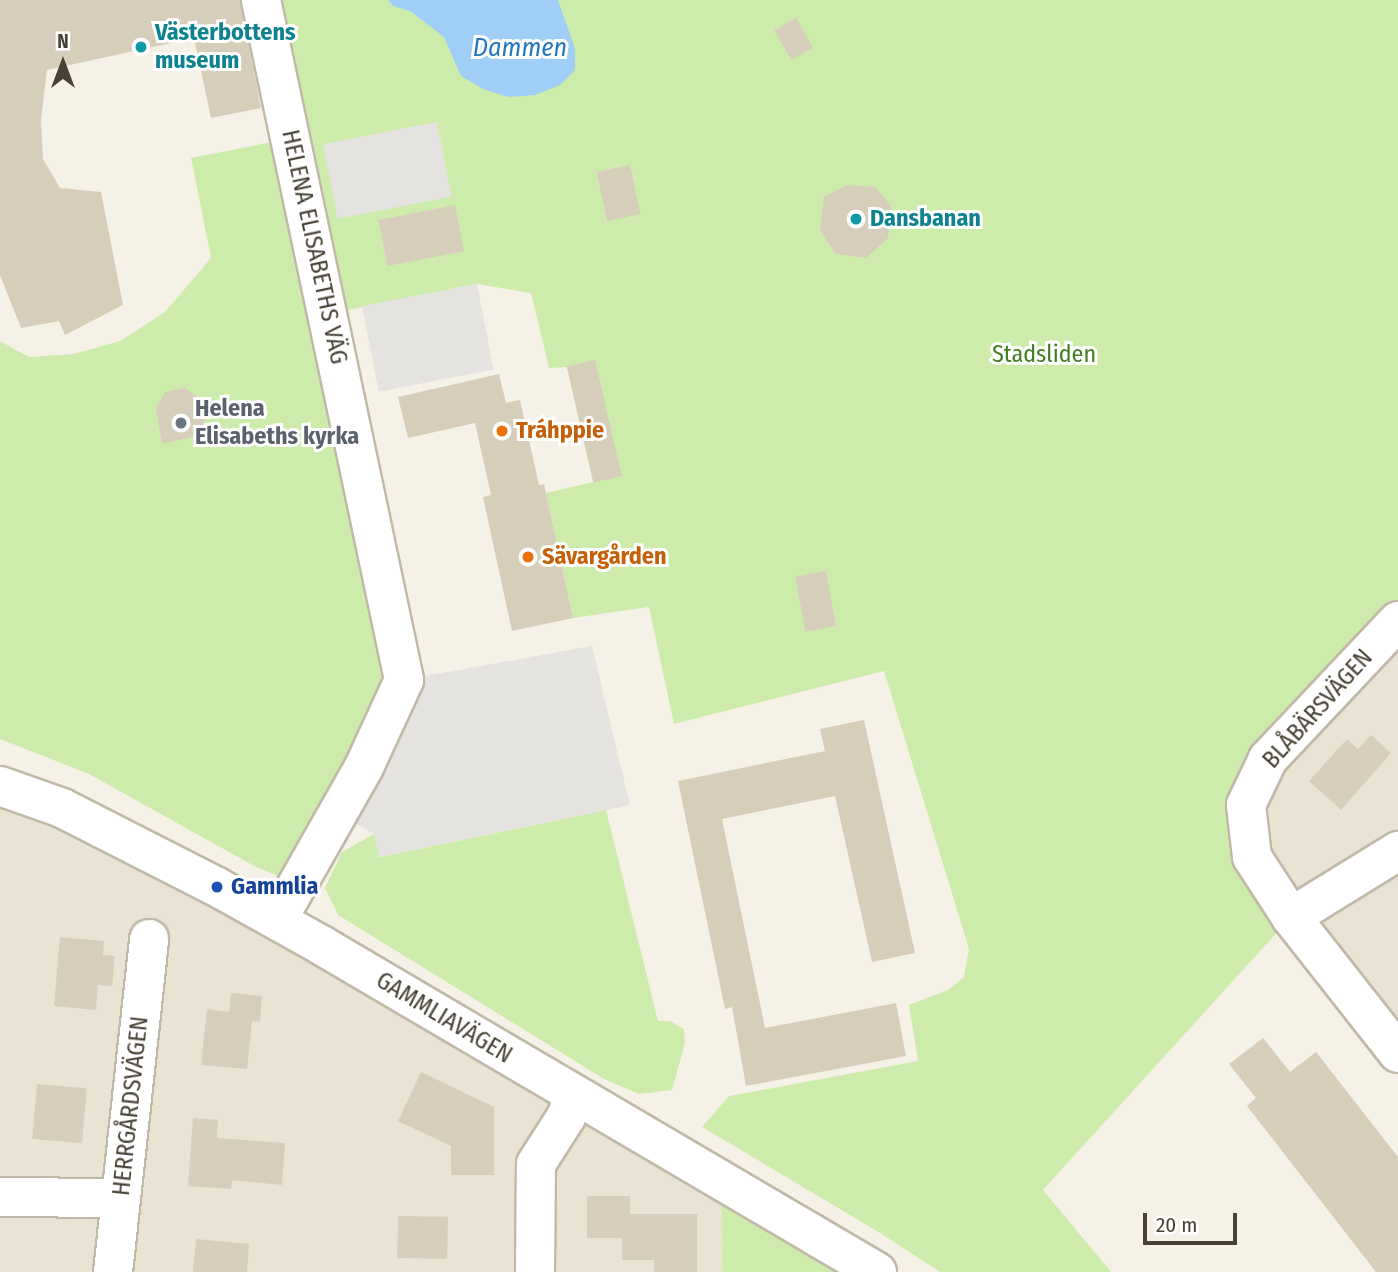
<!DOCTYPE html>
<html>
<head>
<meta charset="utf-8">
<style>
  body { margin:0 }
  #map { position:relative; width:1398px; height:1272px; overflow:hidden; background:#f5f1e7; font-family:"Fira Sans Condensed",sans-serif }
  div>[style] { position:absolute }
  .residential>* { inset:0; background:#e9e3d4 }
  .green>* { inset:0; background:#cdecac }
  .parking>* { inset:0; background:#e5e3df; transform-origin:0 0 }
  .water>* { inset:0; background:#9fcef6 }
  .building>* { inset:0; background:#d7cdbb; transform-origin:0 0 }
  .roads { filter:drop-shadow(2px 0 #c1b9a8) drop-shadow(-2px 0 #c1b9a8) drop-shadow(0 2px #c1b9a8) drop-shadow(0 -2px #c1b9a8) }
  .minor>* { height:38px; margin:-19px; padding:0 19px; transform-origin:19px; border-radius:19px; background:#fff }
  .dots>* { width:19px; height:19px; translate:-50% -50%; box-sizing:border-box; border:4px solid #fff; border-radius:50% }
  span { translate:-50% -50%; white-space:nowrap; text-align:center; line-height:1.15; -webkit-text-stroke:6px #fff; paint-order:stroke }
  .culture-label { font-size:24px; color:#0d838f; font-weight:700 }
  .left { translate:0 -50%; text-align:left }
  .street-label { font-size:24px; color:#484235 }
  .park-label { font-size:24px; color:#427f24 }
  .worship-label { font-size:24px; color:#5b616d; font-weight:700 }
  .food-label { font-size:24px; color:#c56008; font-weight:700 }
  .transit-label { font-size:24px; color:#164399; font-weight:700 }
  .water-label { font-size:26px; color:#2677bc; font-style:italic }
  .north { position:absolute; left:28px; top:28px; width:70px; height:70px; -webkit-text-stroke:5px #fff; paint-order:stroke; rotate:0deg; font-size:19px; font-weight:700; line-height:28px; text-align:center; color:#484235 }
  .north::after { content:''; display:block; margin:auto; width:24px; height:32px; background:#484235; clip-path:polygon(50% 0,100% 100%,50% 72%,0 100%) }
  .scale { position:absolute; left:1143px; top:1213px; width:94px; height:32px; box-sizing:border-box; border:4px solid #484235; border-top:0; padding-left:9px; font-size:21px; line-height:24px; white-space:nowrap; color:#484235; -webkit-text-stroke:5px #fff; paint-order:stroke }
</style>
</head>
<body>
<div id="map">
  <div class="residential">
    <div style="clip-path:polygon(1398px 621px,1398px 1053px,1252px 857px,1268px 759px)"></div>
    <div style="clip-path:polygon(0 786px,721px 1181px,722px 1272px,0 1272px)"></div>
  </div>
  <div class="green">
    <div style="clip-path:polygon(261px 0,1398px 0,1398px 621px,1246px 805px,1291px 917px,1043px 1190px,1111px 1272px,940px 1272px,877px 1231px,702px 1127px,729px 1096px,918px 1061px,909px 1005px,948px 990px,964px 977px,969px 949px,884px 671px,674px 724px,649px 607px,573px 618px,546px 493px,593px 482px,567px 367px,549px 368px,531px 293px,477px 284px,328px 314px,401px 666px,368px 757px,297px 884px,254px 866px,89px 774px,0 739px,0 341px,29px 357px,74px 354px,120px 341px,165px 312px,211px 258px,191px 158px,292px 138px)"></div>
    <div style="clip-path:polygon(606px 810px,658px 1021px,670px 1021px,684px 1029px,685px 1043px,672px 1090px,639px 1094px,604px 1079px,338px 915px,325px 888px,342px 852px,374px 834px,380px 857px)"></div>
    <div style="clip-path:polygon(721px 1181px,877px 1272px,722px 1272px)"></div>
  </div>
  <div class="parking">
    <div style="left:437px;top:122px;width:76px;height:116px;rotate:79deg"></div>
    <div style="left:477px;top:284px;width:87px;height:117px;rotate:79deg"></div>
    <div style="clip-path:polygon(592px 646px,630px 805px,379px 857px,374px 834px,338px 814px,404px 680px)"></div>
  </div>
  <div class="water">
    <div style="clip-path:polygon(388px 0,558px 0,575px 49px,575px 70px,560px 85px,535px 95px,508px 97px,483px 89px,461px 76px,444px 37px,410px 11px,393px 6px)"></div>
  </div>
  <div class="building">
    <div style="clip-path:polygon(0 0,240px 0,261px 108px,211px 118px,194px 38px,47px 70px,41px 119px,43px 159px,60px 188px,101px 192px,123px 305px,65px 335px,59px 321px,21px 328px,0 275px)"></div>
    <div style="left:796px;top:18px;width:34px;height:25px;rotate:60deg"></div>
    <div style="left:630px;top:165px;width:50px;height:34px;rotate:78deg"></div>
    <div style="clip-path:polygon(847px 185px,875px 187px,891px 206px,888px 238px,866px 258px,836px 254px,820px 231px,824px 197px)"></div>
    <div style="left:455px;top:205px;width:47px;height:78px;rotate:79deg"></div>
    <div style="left:595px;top:360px;width:119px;height:29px;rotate:77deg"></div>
    <div style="clip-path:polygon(499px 374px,506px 403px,520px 400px,539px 485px,544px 484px,573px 618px,512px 631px,483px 497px,491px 495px,475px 423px,408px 438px,398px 397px)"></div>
    <div style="clip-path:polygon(185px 388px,213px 408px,196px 436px,162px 444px,156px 409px,165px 392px)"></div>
    <div style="left:826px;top:571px;width:56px;height:31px;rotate:80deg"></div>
    <div style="clip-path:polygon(864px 720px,915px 953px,872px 962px,835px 796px,722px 819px,765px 1028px,896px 1003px,906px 1056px,746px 1086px,732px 1007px,725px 1009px,678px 781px,825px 751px,820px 729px)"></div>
    <div style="clip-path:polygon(1371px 735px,1391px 753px,1341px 810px,1309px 781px,1347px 739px,1358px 749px)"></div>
    <div style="clip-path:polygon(60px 937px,104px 941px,103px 955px,115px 956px,112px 986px,98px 985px,96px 1010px,54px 1006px)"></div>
    <div style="clip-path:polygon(231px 993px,262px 996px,260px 1022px,252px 1021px,247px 1069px,201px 1065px,207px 1009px,229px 1012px)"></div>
    <div style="clip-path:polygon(1263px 1038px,1290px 1072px,1316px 1052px,1398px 1157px,1398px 1272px,1376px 1272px,1247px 1106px,1256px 1098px,1229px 1064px)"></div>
    <div style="clip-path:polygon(421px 1072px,494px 1107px,494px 1175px,451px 1175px,451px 1146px,398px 1121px)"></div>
    <div style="left:37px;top:1084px;width:50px;height:55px;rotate:5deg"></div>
    <div style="clip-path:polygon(193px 1118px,218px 1120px,217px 1138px,285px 1143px,282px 1185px,232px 1180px,231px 1189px,188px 1186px)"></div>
    <div style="clip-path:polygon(587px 1196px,630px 1196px,630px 1214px,697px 1214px,697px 1272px,654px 1272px,654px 1260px,622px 1260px,622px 1238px,587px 1238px)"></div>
    <div style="left:398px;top:1216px;width:50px;height:42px;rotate:1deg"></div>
    <div style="clip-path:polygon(196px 1239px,249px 1244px,247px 1272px,193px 1272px)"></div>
  </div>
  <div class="roads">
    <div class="minor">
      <div style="left:261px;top:0;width:695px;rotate:78.12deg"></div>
      <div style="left:404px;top:680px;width:96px;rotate:114.7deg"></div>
      <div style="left:364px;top:767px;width:176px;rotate:119.6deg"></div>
      <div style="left:1398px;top:621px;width:190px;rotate:133.3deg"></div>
      <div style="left:1268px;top:759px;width:51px;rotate:115.6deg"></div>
      <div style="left:1246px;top:805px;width:52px;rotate:83.4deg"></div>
      <div style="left:1252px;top:857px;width:72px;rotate:57deg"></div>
      <div style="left:1291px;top:917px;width:173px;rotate:51.8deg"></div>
      <div style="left:0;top:786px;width:66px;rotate:19.5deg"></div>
      <div style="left:62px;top:808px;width:174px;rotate:27deg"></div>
      <div style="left:217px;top:887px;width:119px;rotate:29.1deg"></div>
      <div style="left:321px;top:945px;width:645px;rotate:30.46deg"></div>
      <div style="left:1291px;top:917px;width:126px;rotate:-31.7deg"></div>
      <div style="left:0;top:1197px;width:121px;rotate:0.5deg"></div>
      <div style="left:113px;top:1272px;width:335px;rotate:-83.8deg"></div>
      <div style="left:535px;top:1272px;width:108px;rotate:-89.5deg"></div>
      <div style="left:536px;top:1164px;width:56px;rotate:-57.4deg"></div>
      <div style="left:566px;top:1117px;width:22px;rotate:-69deg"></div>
    </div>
  </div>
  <div class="dots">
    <div style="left:141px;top:47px;background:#0f9aa8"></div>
    <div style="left:856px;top:219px;background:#0f9aa8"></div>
    <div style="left:181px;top:423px;background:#6b7280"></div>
    <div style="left:502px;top:431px;background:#e8710a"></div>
    <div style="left:528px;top:557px;background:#e8710a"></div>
    <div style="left:217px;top:887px;background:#1a4fb4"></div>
  </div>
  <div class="culture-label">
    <span class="left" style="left:155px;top:47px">Västerbottens<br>museum</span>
    <span class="left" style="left:870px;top:219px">Dansbanan</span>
  </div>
  <div class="street-label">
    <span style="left:314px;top:247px;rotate:78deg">HELENA ELISABETHS VÄG</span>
    <span style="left:1318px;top:709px;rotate:-48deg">BLÅBÄRSVÄGEN</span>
    <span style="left:444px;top:1018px;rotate:31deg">GAMMLIAVÄGEN</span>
    <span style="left:131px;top:1106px;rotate:-84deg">HERRGÅRDSVÄGEN</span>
  </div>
  <div class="park-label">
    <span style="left:1044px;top:355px">Stadsliden</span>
  </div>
  <div class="worship-label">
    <span class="left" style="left:195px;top:423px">Helena<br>Elisabeths kyrka</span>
  </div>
  <div class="food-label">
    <span class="left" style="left:516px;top:431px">Tráhppie</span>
    <span class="left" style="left:542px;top:557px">Sävargården</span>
  </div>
  <div class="transit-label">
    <span class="left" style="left:231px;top:887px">Gammlia</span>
  </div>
  <div class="water-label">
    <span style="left:520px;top:48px">Dammen</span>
  </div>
  <div class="north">N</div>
  <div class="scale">20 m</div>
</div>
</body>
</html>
